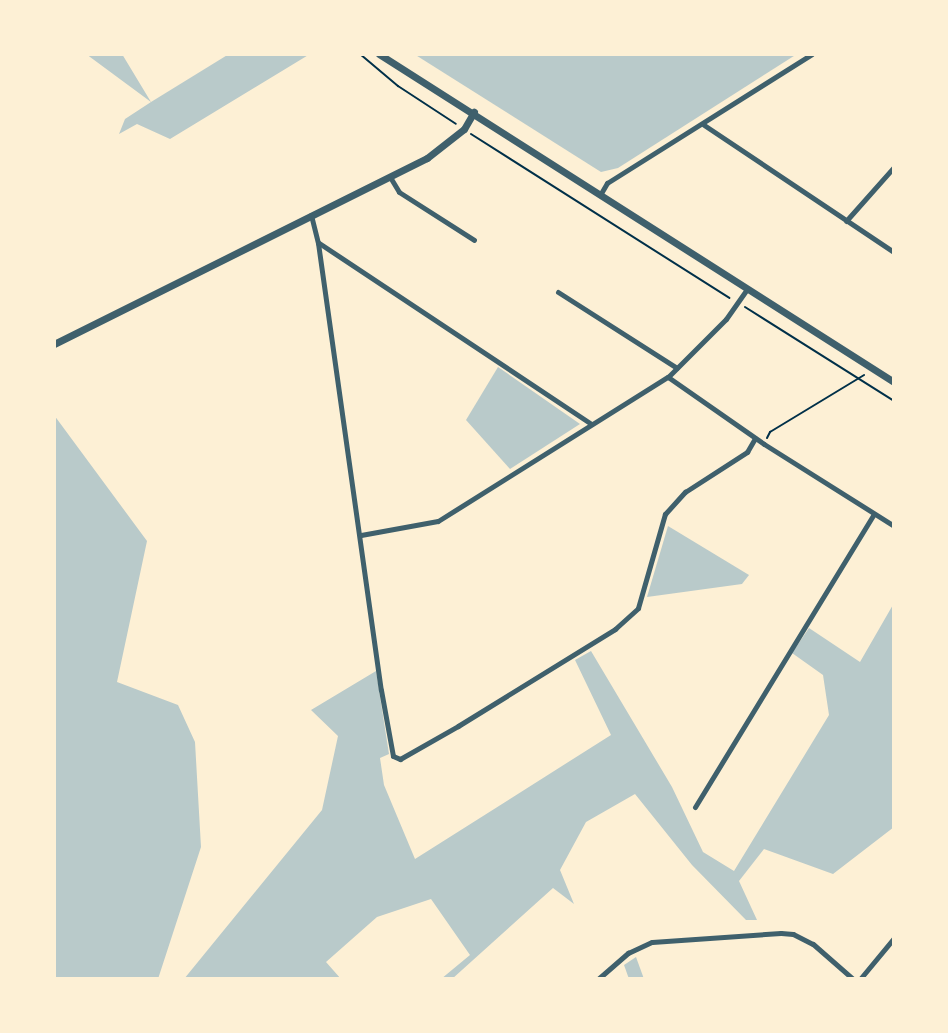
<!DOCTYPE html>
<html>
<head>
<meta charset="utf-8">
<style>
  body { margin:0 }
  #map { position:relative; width:948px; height:1033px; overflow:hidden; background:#fdf0d5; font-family:"Golos Text",sans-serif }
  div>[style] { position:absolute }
  .green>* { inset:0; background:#b9caca }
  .path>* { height:2px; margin:-1px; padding:0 1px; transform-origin:1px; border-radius:1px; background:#003049 }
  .minor>* { height:5px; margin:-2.5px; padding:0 2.5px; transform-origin:2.5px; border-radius:2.5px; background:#3f606c }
  .tertiary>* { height:7px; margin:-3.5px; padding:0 3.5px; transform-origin:3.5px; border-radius:3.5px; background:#3f606c }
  span { translate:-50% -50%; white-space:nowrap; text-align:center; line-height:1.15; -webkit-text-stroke:8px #fdf0d5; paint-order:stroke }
  .frame { position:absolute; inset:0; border:56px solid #fdf0d5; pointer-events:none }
</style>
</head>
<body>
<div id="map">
  <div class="green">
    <div style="clip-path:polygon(86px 54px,122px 54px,151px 102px,229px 54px,310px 54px,170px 139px,137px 124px,119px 134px,125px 119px,151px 102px)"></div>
    <div style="clip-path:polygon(414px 54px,797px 54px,618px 168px,601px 172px)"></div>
    <div style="clip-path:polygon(498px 367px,580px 424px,510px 469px,466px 420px)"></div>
    <div style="clip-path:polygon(54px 415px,147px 541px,117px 682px,178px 705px,195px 742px,201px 847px,158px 979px,54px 979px)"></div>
    <div style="clip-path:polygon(668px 526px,749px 575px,742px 584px,647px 597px)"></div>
    <div style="clip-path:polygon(894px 603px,894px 827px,833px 874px,764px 849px,739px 881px,757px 920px,746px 920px,692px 865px,635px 794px,586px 822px,560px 870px,574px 904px,553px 888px,452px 979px,441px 979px,470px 955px,431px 899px,377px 917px,326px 962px,341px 979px,184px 979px,322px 810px,338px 736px,311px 710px,376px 671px,389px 754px,380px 758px,384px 785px,415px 859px,611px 735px,575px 660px,591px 651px,672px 787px,703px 852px,734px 871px,829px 715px,823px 675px,792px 653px,809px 628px,860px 662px)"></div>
    <div style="clip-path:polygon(636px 957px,644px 979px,629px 979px,624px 965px)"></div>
  </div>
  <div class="path">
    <div style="left:360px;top:54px;width:50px;rotate:40.1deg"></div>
    <div style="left:398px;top:86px;width:69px;rotate:33.2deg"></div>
    <div style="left:471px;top:134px;width:306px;rotate:32.4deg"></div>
    <div style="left:745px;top:307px;width:176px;rotate:32.2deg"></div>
    <div style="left:767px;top:438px;width:7px;rotate:-63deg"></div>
    <div style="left:770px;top:432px;width:110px;rotate:-31.2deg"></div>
  </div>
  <div class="minor">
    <div style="left:704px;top:125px;width:229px;rotate:33.8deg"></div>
    <div style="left:390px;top:177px;width:17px;rotate:59deg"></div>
    <div style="left:399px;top:192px;width:89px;rotate:32.6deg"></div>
    <div style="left:600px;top:195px;width:14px;rotate:-60deg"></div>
    <div style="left:607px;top:183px;width:242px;rotate:-32.2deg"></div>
    <div style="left:311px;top:215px;width:29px;rotate:76deg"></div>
    <div style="left:318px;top:243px;width:451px;rotate:82deg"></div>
    <div style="left:381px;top:690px;width:67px;rotate:79.7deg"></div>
    <div style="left:393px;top:756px;width:8px;rotate:23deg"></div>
    <div style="left:400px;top:759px;width:67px;rotate:-29.6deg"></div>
    <div style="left:458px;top:726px;width:185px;rotate:-31.7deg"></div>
    <div style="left:615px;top:629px;width:31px;rotate:-42deg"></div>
    <div style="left:638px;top:608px;width:98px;rotate:-74deg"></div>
    <div style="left:665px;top:514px;width:30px;rotate:-48deg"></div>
    <div style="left:685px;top:492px;width:74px;rotate:-32.8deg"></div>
    <div style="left:747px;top:452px;width:16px;rotate:-60deg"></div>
    <div style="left:846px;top:221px;width:72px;rotate:-48.4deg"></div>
    <div style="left:319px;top:243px;width:327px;rotate:33.6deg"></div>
    <div style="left:558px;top:292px;width:141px;rotate:32.6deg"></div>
    <div style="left:668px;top:377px;width:117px;rotate:34.9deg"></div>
    <div style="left:764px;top:444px;width:154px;rotate:32.2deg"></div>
    <div style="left:361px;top:535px;width:78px;rotate:-10.3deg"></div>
    <div style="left:438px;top:521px;width:271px;rotate:-32.1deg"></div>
    <div style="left:668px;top:377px;width:82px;rotate:-45deg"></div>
    <div style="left:726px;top:319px;width:37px;rotate:-55deg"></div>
    <div style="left:695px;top:807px;width:343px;rotate:-58.6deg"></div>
    <div style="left:598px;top:979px;width:40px;rotate:-41deg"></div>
    <div style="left:628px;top:953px;width:26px;rotate:-25deg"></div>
    <div style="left:652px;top:942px;width:129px;rotate:-4deg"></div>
    <div style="left:781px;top:933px;width:12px;rotate:5deg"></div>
    <div style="left:793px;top:934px;width:22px;rotate:27deg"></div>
    <div style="left:813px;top:944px;width:53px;rotate:41.2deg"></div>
    <div style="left:860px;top:979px;width:53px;rotate:-50.3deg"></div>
  </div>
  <div class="tertiary">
    <div style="left:379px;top:54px;width:611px;rotate:32.49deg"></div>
    <div style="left:54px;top:344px;width:417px;rotate:-26.5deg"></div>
    <div style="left:427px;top:158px;width:47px;rotate:-38.1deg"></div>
    <div style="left:464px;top:129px;width:20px;rotate:-60deg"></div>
  </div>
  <div class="frame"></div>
</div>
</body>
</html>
